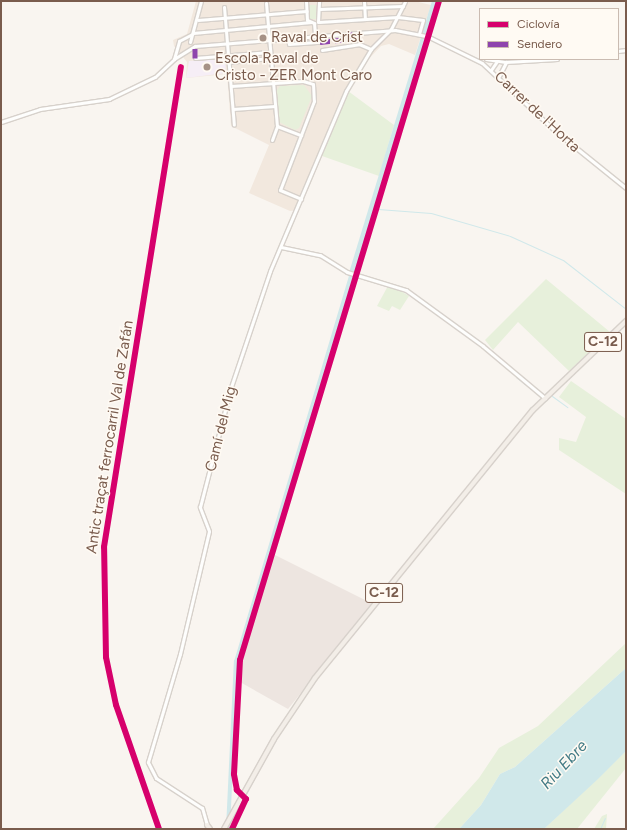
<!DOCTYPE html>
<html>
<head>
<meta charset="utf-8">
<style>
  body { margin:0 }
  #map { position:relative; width:627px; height:830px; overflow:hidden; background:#f9f5f0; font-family:Figtree,sans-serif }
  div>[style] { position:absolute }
  .residential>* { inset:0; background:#f2e8de }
  .industrial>* { inset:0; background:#ede5e0 }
  .education>* { inset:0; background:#f6eef6 }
  .green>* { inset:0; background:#e7f0db }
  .water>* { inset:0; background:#d0e8ea }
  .stream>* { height:1px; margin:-0.5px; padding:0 0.5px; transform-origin:0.5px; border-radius:0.5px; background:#d0e8ea }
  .canal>* { height:3.5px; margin:-1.75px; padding:0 1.75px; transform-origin:1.75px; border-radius:1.75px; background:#d0e8ea }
  .roads { filter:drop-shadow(1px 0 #d7d1cb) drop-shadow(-1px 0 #d7d1cb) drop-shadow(0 1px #d7d1cb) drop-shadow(0 -1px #d7d1cb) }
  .minor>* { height:3px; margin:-1.5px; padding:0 1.5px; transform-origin:1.5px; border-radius:1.5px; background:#fefefd }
  .major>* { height:4px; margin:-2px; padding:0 2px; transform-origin:2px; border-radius:2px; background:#f3eee8 }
  .quiet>* { height:5px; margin-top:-2.5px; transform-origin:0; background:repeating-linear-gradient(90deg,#8e44ad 0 10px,transparent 0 15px) }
  .cycleway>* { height:6px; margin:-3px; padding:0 3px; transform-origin:3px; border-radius:3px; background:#d6006c }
  .dots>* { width:11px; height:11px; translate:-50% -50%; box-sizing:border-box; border:2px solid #fffaf3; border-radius:50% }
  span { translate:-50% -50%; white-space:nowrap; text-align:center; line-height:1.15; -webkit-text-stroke:3px #fffaf3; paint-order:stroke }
  .shield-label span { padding:1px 3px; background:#fffaf3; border:1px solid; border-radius:3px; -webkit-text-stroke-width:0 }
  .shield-label { font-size:14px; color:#7a5c4d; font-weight:700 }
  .poi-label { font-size:15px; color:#7a5c4d }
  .left { translate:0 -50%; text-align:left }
  .street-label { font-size:15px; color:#7a5c4d }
  .water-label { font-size:16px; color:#437c86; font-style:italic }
  .frame { position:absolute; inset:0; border:2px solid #7a5c4d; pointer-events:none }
  .legend { position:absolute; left:479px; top:8px; width:140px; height:52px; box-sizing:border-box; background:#fffaf3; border:1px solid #cabbb1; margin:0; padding:5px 7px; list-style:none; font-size:12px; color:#7a5c4d }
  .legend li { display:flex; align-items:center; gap:8px; height:20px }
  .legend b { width:20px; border:1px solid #cabbb1 }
</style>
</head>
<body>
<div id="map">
  <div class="residential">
    <div style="clip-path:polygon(196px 1px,414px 1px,431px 5px,415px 55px,389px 44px,381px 46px,362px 66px,348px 91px,299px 210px,290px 211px,249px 193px,269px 145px,231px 126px,227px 74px,186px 78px,187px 62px,174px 46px,173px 40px,187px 34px)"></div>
  </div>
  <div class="industrial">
    <div style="clip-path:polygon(273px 554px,373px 604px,288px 709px,240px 682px,242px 661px)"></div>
  </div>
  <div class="education">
    <div style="clip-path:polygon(225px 58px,226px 73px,186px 78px,189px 61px)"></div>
  </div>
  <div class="green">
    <div style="clip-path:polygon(309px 5px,316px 5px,316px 19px,310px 19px)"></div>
    <div style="clip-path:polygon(304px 85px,312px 96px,299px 128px,295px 130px,279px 122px,277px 90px,280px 86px)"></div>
    <div style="clip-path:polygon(348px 91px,394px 125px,379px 176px,322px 156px)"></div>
    <div style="clip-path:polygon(546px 279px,610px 332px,569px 371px,518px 322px,493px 350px,485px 340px)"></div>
    <div style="clip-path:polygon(389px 284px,409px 296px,400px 310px,392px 306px,389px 311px,377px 306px)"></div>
    <div style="clip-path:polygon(571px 381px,626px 419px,626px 494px,559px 450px,559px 438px,576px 442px,586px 417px,559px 397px)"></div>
    <div style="clip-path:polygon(626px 643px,626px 668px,515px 767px,500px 774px,481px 805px,459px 829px,433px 829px,479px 778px,499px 748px,538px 726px)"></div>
    <div style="clip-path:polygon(626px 751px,626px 768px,577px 829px,544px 829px)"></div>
    <div style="clip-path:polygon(607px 814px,606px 829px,594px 829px,602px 816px)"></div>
  </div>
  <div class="water">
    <div style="clip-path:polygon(432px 1px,437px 1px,354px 278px,348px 276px)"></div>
    <div style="clip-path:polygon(626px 668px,626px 751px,598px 779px,544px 829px,459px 829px,481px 805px,500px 774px,515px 767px)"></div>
  </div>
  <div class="stream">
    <div style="left:378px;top:209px;width:53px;rotate:4.3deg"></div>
    <div style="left:431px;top:213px;width:82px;rotate:16.2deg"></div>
    <div style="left:510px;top:236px;width:58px;rotate:24.4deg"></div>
    <div style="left:563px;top:260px;width:80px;rotate:37.9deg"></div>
    <div style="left:516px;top:377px;width:31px;rotate:38deg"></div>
    <div style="left:545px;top:394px;width:3px;rotate:-45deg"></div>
    <div style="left:552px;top:396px;width:19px;rotate:36deg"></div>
    <div style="left:600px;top:829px;width:12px;rotate:-66deg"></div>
  </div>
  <div class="canal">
    <div style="left:228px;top:829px;width:167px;rotate:-87.3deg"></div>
    <div style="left:236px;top:662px;width:405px;rotate:-73.4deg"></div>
  </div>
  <div class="roads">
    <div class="minor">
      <div style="left:306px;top:1px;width:19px;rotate:87deg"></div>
      <div style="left:307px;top:20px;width:8px;rotate:23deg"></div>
      <div style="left:314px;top:23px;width:12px;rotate:85deg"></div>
      <div style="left:364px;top:1px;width:18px;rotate:87deg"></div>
      <div style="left:266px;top:3px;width:123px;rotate:84.9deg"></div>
      <div style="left:277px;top:126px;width:26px;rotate:21deg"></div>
      <div style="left:224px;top:7px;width:118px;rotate:85.2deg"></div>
      <div style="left:320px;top:9px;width:83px;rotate:-2.1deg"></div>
      <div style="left:198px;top:20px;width:109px;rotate:-4.7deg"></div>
      <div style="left:318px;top:22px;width:21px;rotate:-87deg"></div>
      <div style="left:319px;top:22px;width:79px;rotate:-3.6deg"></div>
      <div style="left:398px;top:17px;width:25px;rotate:7deg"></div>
      <div style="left:423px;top:20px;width:15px;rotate:106deg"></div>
      <div style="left:193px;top:33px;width:119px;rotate:-5.3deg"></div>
      <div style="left:288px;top:37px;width:7px;rotate:82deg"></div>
      <div style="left:289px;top:44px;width:31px;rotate:-4deg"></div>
      <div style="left:320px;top:42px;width:7px;rotate:-98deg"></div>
      <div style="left:190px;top:42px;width:42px;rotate:-75deg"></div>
      <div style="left:322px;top:50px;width:37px;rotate:-9deg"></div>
      <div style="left:359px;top:44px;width:13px;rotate:23deg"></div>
      <div style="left:618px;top:51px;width:8px;rotate:-7deg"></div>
      <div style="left:195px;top:58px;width:75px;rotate:-4.6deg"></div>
      <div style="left:174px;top:59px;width:19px;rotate:-74deg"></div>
      <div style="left:179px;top:41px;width:15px;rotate:-28deg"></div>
      <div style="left:486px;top:59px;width:20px;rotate:9deg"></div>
      <div style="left:506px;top:62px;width:51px;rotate:-3.4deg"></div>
      <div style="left:228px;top:62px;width:42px;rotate:-5.4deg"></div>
      <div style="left:491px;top:70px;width:11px;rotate:-56deg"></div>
      <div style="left:499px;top:76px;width:16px;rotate:-63deg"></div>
      <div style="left:231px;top:86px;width:72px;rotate:-4deg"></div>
      <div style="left:303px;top:81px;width:10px;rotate:17deg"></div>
      <div style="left:313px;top:84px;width:17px;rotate:87deg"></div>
      <div style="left:314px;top:101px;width:95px;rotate:110.9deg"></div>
      <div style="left:280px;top:190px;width:23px;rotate:23deg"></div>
      <div style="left:233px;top:109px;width:42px;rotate:-4.1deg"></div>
      <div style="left:1px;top:122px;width:41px;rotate:-18.4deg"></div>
      <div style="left:40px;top:109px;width:70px;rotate:-8.2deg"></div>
      <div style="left:109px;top:99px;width:51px;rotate:-25.6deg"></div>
      <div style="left:155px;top:77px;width:26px;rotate:-43deg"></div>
      <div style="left:174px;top:59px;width:25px;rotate:-32deg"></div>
      <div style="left:195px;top:46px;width:201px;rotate:-4.6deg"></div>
      <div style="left:395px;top:30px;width:33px;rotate:11deg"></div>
      <div style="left:427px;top:36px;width:61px;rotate:26.1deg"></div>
      <div style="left:482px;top:63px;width:98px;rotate:42.9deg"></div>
      <div style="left:554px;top:130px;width:92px;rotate:38.9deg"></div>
      <div style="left:272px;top:140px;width:15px;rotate:-70deg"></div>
      <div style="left:281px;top:247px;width:40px;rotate:12deg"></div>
      <div style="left:320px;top:255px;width:32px;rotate:32deg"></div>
      <div style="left:347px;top:272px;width:62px;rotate:17deg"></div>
      <div style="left:406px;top:290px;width:95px;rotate:36deg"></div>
      <div style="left:483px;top:346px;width:81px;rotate:40deg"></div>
      <div style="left:207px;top:825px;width:18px;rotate:-106deg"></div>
      <div style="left:202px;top:808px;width:55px;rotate:-146.9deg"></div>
      <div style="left:156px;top:778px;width:18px;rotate:-117deg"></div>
      <div style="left:148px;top:762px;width:113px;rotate:-73.5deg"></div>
      <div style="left:180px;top:654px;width:126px;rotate:-76.7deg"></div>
      <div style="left:209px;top:531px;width:26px;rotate:-111deg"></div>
      <div style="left:200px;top:507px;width:124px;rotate:-75.5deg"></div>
      <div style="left:231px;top:387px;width:122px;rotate:-71.4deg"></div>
      <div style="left:270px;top:271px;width:195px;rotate:-67.1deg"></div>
      <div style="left:346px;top:91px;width:49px;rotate:-59.2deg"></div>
      <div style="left:371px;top:49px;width:28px;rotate:-45deg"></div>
      <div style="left:391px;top:29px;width:31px;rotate:-63deg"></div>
    </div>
    <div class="major">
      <div style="left:207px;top:825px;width:5px;rotate:53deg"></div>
      <div style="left:224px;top:829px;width:103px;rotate:-60.9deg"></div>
      <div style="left:274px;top:739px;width:73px;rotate:-56.1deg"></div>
      <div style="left:315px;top:678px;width:345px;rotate:-50.9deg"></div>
      <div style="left:533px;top:410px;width:129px;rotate:-43.7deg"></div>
    </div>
  </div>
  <div class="quiet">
    <div style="left:320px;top:42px;width:30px;rotate:-6deg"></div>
    <div style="left:350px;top:39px;width:7px;rotate:-90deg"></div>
    <div style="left:195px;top:58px;width:10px;rotate:-90deg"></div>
  </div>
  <div class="cycleway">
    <div style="left:159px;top:829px;width:131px;rotate:-109.1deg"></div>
    <div style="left:116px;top:705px;width:49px;rotate:-101.8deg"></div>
    <div style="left:106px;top:657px;width:110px;rotate:-91deg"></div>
    <div style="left:104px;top:547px;width:486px;rotate:-80.9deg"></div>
    <div style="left:232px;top:829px;width:33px;rotate:-65deg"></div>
    <div style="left:246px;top:799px;width:13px;rotate:-135deg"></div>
    <div style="left:237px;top:790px;width:16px;rotate:-101deg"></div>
    <div style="left:234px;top:774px;width:114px;rotate:-87deg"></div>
    <div style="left:240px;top:660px;width:688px;rotate:-73.2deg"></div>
  </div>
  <div class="dots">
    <div style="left:263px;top:38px;background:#a69286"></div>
    <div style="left:207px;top:67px;background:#a69286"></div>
  </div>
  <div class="shield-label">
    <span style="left:603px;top:342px">C-12</span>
    <span style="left:384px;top:593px">C-12</span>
  </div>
  <div class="poi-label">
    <span class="left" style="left:271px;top:38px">Raval de Crist</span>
    <span class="left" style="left:215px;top:67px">Escola Raval de<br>Cristo - ZER Mont Caro</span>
  </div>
  <div class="street-label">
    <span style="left:537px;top:112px;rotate:43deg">Carrer de l'Horta</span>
    <span style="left:221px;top:429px;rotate:-76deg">Camí del Mig</span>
    <span style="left:110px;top:437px;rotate:-81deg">Antic traçat ferrocarril Val de Zafán</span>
  </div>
  <div class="water-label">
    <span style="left:564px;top:765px;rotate:-47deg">Riu Ebre</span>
  </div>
  <div class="frame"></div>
  <ul class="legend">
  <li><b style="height:5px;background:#d6006c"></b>Ciclovía</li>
  <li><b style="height:5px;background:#8e44ad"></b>Sendero</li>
  </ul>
</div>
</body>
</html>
